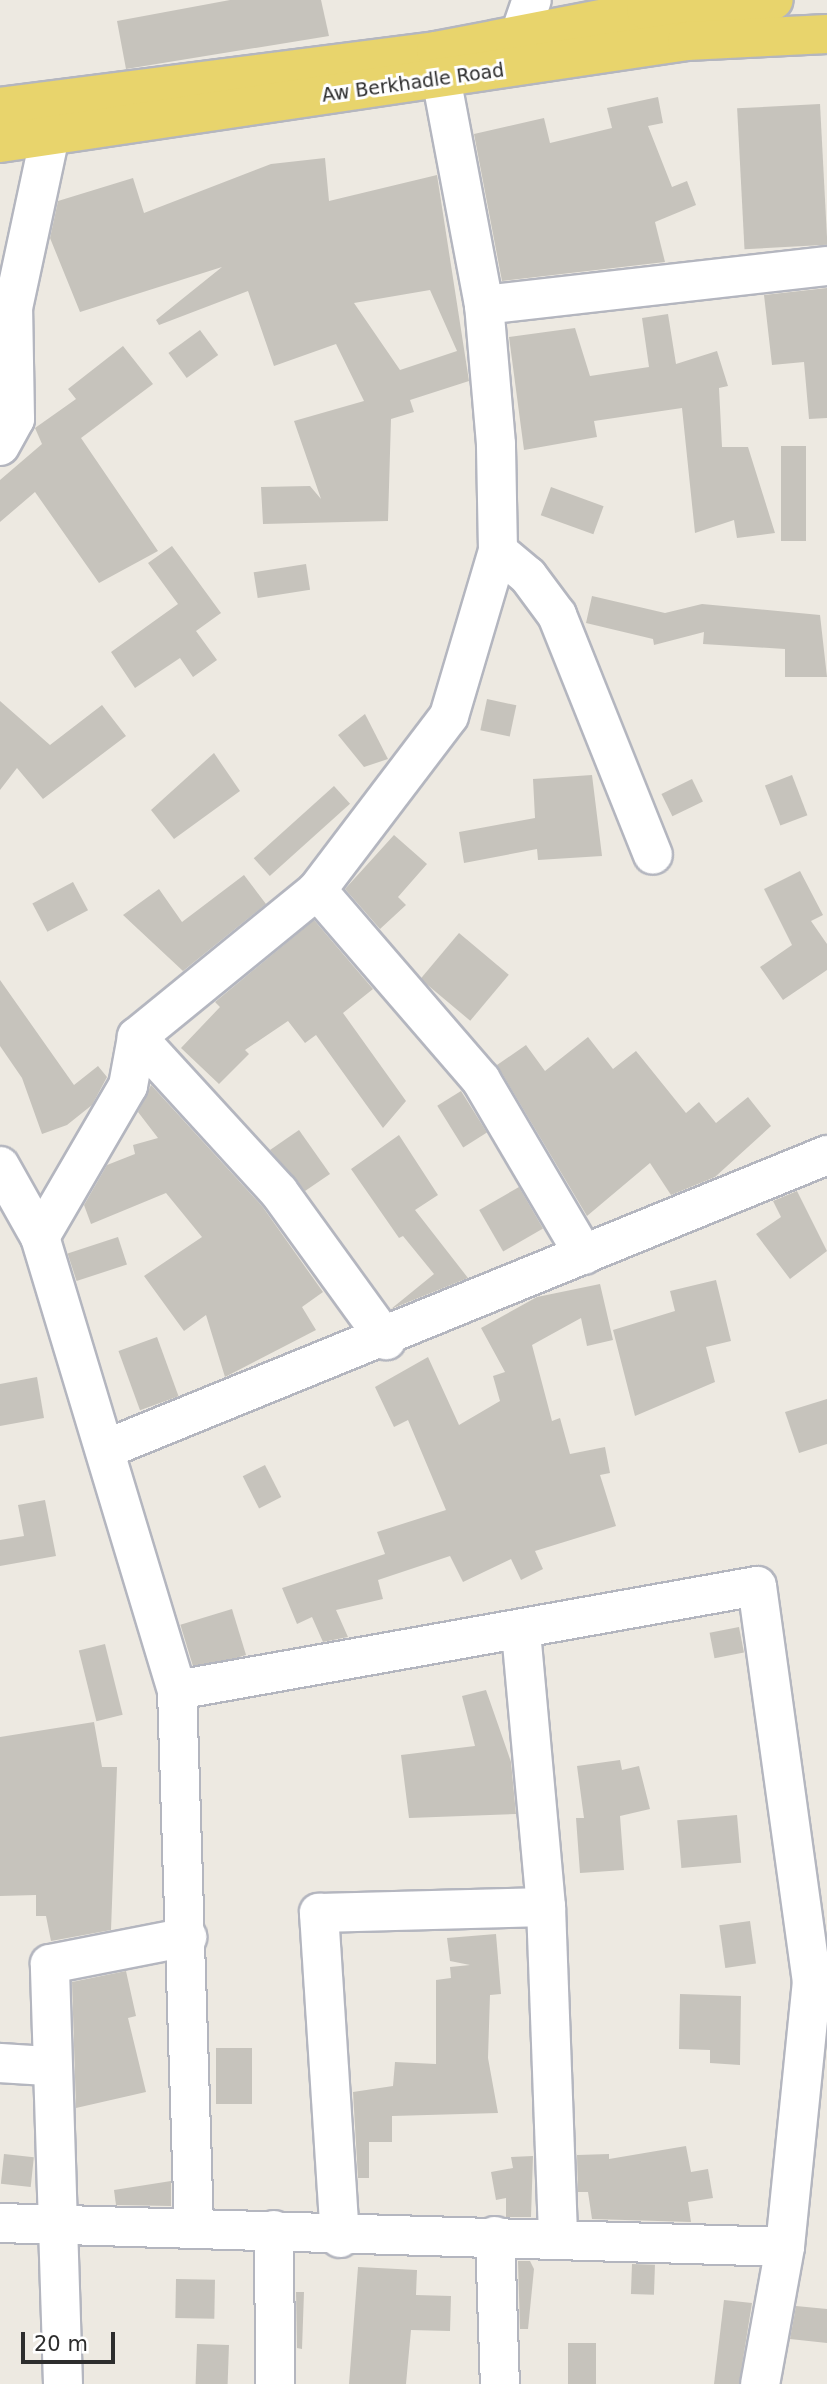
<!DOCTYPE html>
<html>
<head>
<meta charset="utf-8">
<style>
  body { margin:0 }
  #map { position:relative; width:827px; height:2384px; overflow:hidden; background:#ede9e1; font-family:"DejaVu Sans",sans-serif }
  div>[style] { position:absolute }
  .building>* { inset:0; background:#c6c3bc; transform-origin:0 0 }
  .roads { filter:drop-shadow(2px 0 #b4b6bf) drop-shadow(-2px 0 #b4b6bf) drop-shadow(0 2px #b4b6bf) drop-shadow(0 -2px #b4b6bf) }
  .minor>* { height:38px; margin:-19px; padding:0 19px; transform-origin:19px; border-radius:19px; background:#fff }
  .major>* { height:38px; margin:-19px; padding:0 19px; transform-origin:19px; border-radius:19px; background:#e8d46c }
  span { translate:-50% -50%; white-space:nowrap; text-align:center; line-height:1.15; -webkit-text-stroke:6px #fff; paint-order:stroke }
  .street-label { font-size:19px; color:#2d2d2d }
  .scale { position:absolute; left:21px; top:2332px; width:94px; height:32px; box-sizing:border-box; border:4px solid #2d2d2d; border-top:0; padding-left:9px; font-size:21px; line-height:24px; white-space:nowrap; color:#2d2d2d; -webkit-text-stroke:5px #fff; paint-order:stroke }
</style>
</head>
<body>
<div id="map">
  <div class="building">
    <div style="clip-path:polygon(230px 0,321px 0,329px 36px,126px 69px,117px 21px)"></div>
    <div style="clip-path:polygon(658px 97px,663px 123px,648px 126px,672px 187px,687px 181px,696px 205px,655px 222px,665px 262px,502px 281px,474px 134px,544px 118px,550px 143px,612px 128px,607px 108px)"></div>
    <div style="left:820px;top:104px;width:141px;height:83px;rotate:87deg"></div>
    <div style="clip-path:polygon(evenodd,325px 158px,329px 201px,437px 175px,469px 381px,410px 400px,414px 412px,391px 419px,388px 521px,263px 524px,261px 487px,310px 486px,321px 499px,294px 421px,364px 401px,336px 344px,274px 366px,248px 291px,159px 325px,156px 320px,222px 267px,80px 312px,50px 238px,58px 201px,133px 178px,144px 213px,271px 164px,325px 158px,430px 290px,457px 351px,400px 370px,354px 303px,430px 290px)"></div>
    <div style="clip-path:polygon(827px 288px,827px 418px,809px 419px,804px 362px,772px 365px,764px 295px)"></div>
    <div style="clip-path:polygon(668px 314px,676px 364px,717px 351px,728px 386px,719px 388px,722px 447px,748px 447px,775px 533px,737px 538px,734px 520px,695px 533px,682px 408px,594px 421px,597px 437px,524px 450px,509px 337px,575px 328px,590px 376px,649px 367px,642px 318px)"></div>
    <div style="left:200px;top:330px;width:31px;height:39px;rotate:54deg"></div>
    <div style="clip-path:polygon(123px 346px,153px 384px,81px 438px,158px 551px,99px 583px,35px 492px,0 522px,0 480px,42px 444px,35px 428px,76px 399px,68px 389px)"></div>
    <div style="left:781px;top:446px;width:25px;height:95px"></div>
    <div style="left:551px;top:487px;width:56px;height:30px;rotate:20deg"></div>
    <div style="clip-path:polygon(172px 546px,221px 613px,196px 631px,217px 660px,193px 677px,180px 658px,135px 688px,111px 652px,178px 604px,148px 563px)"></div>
    <div style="left:306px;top:564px;width:26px;height:53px;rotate:81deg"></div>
    <div style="clip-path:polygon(592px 596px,665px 613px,702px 604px,820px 615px,827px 677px,785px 677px,785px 649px,703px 644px,704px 632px,654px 645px,653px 639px,586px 623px)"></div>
    <div style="left:487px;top:699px;width:30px;height:32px;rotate:12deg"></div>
    <div style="clip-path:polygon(0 701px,50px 745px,102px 705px,126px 736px,43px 799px,17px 768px,0 790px)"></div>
    <div style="clip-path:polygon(365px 714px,388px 759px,364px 767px,338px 735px)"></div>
    <div style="clip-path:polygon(214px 753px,240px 791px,174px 839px,151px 810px)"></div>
    <div style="clip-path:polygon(592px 775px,602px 856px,538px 860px,537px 849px,464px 863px,459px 832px,535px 818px,533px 779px)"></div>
    <div style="left:792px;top:775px;width:43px;height:29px;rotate:69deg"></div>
    <div style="left:692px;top:779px;width:25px;height:34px;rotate:64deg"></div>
    <div style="left:334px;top:786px;width:24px;height:108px;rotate:48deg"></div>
    <div style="clip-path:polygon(394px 835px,427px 864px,398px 897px,406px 905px,380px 929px,345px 889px)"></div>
    <div style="clip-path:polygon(800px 871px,823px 915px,811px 921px,827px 944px,827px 970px,783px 1000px,760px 967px,792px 945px,764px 889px)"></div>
    <div style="clip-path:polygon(244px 875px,266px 904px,183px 971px,123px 915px,159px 889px,182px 922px)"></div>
    <div style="left:73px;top:882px;width:32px;height:46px;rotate:62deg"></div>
    <div style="clip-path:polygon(314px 920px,373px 989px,343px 1013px,406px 1101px,383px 1128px,316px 1035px,305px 1043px,288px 1021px,245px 1050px,249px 1054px,219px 1084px,181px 1048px,220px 1007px,215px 1002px)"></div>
    <div style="left:459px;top:933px;width:65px;height:60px;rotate:40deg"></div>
    <div style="clip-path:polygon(0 980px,74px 1085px,98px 1066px,107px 1077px,92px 1105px,67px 1125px,42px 1134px,22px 1078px,0 1046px)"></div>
    <div style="clip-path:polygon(588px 1037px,613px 1069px,636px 1051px,686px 1113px,699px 1102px,716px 1123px,748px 1097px,771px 1126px,715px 1177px,671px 1195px,650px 1163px,587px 1216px,497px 1065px,526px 1045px,545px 1071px)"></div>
    <div style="clip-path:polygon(151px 1085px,262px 1206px,323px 1292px,302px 1307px,316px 1330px,225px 1377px,206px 1315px,184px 1331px,144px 1276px,202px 1237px,166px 1193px,91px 1224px,84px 1205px,107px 1165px,135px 1154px,133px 1145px,158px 1138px,138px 1112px)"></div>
    <div style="left:461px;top:1091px;width:49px;height:28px;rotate:58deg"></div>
    <div style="clip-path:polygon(299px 1130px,330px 1174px,305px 1191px,270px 1150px)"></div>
    <div style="clip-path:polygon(399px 1135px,438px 1195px,415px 1210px,468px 1278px,391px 1309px,434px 1274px,403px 1236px,399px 1238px,351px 1169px)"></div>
    <div style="left:519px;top:1187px;width:48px;height:46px;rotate:60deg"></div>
    <div style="clip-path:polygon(797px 1191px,827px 1251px,790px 1279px,756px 1234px,781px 1217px,773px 1201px)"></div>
    <div style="left:118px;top:1237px;width:29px;height:53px;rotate:72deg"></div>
    <div style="clip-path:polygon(716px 1280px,731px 1341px,706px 1347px,715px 1382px,635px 1416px,613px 1330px,675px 1311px,670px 1291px)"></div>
    <div style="clip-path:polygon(600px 1284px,613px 1340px,587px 1346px,581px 1318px,532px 1345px,552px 1421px,560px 1418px,570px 1454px,605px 1447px,610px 1473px,600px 1475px,616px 1526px,535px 1551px,543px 1569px,521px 1580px,511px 1559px,463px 1582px,450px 1556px,378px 1580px,383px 1599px,336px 1610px,348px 1637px,323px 1642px,312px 1617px,297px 1624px,282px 1588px,385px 1554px,377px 1532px,446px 1510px,408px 1420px,394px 1427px,375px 1387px,428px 1357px,459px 1425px,500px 1401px,493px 1376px,505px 1372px,481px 1328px,537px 1297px)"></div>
    <div style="left:157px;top:1337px;width:63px;height:41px;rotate:70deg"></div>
    <div style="clip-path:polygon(37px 1377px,44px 1418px,0 1426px,0 1384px)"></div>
    <div style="clip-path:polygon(827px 1399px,827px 1444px,799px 1453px,785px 1412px)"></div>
    <div style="left:265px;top:1465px;width:36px;height:25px;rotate:63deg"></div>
    <div style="clip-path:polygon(45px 1500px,56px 1556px,0 1566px,0 1540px,24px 1536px,18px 1505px)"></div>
    <div style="left:232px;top:1609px;width:48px;height:54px;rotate:73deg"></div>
    <div style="left:739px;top:1627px;width:26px;height:30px;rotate:79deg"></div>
    <div style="left:105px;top:1644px;width:73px;height:27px;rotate:76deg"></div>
    <div style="clip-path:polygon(486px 1690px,511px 1762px,516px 1814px,409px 1818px,401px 1755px,475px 1746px,462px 1696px)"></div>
    <div style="clip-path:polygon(94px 1722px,102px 1767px,117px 1767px,111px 1930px,51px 1941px,46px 1916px,36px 1916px,36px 1895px,0 1896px,0 1737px)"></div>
    <div style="clip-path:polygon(620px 1760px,622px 1770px,639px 1766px,650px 1809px,620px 1816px,624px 1870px,580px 1873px,576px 1818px,584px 1818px,577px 1766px)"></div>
    <div style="left:737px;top:1815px;width:48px;height:60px;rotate:85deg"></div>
    <div style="left:750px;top:1921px;width:43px;height:31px;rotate:82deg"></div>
    <div style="clip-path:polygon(496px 1934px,501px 1994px,490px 1995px,488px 2058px,498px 2113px,392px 2116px,392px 2142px,369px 2142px,369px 2178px,358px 2178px,353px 2092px,393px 2086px,395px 2062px,436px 2064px,436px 1980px,451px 1978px,450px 1967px,470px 1965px,450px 1961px,447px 1938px)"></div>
    <div style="clip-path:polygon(126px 1971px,136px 2016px,128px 2018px,146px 2092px,76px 2108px,72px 1982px)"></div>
    <div style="clip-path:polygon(680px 1994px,741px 1996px,740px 2065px,710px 2063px,710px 2050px,679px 2049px)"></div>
    <div style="left:216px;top:2048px;width:36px;height:56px"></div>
    <div style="clip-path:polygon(686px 2146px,691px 2172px,708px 2169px,713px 2198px,688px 2202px,691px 2222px,592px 2219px,588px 2192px,578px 2192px,577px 2155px,609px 2154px,609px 2159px)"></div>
    <div style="left:4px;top:2154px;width:30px;height:30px;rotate:6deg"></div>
    <div style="clip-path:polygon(533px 2156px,531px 2217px,506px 2217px,506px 2198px,496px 2200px,491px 2172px,513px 2168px,511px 2157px)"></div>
    <div style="clip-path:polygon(171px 2181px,171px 2206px,116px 2205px,114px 2190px)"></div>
    <div style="clip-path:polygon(518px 2261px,530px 2261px,534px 2269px,528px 2329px,520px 2329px)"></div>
    <div style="left:632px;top:2264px;width:23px;height:30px;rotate:2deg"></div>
    <div style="clip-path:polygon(358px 2267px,417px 2270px,416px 2295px,451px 2296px,450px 2331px,411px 2330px,406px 2384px,349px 2384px)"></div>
    <div style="left:176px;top:2279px;width:39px;height:39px;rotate:1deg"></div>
    <div style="clip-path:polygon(296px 2292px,304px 2292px,302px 2349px,297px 2348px)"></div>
    <div style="clip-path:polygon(724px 2300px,752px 2303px,739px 2384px,714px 2384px)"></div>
    <div style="clip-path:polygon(796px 2306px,827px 2309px,827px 2343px,790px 2339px)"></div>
    <div style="left:568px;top:2343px;width:28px;height:41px"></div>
    <div style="left:197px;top:2344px;width:32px;height:40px;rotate:2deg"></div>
  </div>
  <div class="roads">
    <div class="minor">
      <div style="left:523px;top:65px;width:28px;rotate:-98deg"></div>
      <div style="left:519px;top:37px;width:39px;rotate:-71deg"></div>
      <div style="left:484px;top:305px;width:345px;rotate:-6.5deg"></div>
      <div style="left:0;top:446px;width:31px;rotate:-61deg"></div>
      <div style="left:15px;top:419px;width:111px;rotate:-91deg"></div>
      <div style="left:13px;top:308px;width:177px;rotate:-77.9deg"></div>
      <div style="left:498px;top:551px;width:39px;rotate:40deg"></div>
      <div style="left:528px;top:576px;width:49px;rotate:53.4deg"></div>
      <div style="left:557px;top:615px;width:258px;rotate:68.2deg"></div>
      <div style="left:317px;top:890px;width:251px;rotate:49.2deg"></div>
      <div style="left:481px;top:1080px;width:203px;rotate:59.5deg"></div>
      <div style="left:137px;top:1037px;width:210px;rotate:47.5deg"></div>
      <div style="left:279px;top:1192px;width:183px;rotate:54.1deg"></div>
      <div style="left:0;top:1166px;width:81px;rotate:60.6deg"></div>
      <div style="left:40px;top:1237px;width:473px;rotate:73.2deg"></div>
      <div style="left:177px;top:1690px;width:538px;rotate:88.19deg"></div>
      <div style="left:40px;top:1237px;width:175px;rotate:-59.8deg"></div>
      <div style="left:128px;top:1086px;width:50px;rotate:-79.6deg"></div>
      <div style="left:137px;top:1037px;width:232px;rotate:-39.2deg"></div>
      <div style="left:317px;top:890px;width:218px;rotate:-52.8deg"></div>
      <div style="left:449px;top:716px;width:172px;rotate:-73.5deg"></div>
      <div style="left:498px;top:551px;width:107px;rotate:-91.1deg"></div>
      <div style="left:496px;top:444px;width:140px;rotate:-94.9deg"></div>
      <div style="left:484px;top:305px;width:258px;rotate:-100.7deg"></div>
      <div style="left:106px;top:1449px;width:779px;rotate:-22.18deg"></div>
      <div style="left:521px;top:1632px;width:276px;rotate:84.8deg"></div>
      <div style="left:546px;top:1907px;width:333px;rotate:87.9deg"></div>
      <div style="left:177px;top:1690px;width:589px;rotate:-10.17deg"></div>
      <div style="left:757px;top:1586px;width:399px;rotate:82.1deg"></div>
      <div style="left:812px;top:1981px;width:267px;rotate:95.8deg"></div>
      <div style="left:785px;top:2247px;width:139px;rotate:100.3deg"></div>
      <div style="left:0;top:2063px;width:48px;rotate:3.6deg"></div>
      <div style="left:0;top:2223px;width:785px;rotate:1.75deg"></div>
      <div style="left:274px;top:2230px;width:154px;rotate:89.6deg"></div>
      <div style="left:495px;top:2236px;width:148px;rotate:88.1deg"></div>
      <div style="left:340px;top:2238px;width:326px;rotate:-93.7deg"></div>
      <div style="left:319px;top:1913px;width:227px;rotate:-1.5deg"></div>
      <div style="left:63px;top:2384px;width:420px;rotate:-91.8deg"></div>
      <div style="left:50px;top:1964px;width:140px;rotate:-11.1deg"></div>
    </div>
    <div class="major">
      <div style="left:0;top:107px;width:440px;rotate:-7.3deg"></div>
      <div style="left:436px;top:51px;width:214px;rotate:-11deg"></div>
      <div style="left:646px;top:10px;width:128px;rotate:-4.5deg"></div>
      <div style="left:0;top:143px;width:695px;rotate:-8.45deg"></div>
      <div style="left:687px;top:41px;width:140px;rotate:-2.9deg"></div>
    </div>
  </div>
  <div class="street-label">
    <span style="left:413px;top:83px;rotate:-8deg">Aw Berkhadle Road</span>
  </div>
  <div class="scale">20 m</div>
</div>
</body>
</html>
